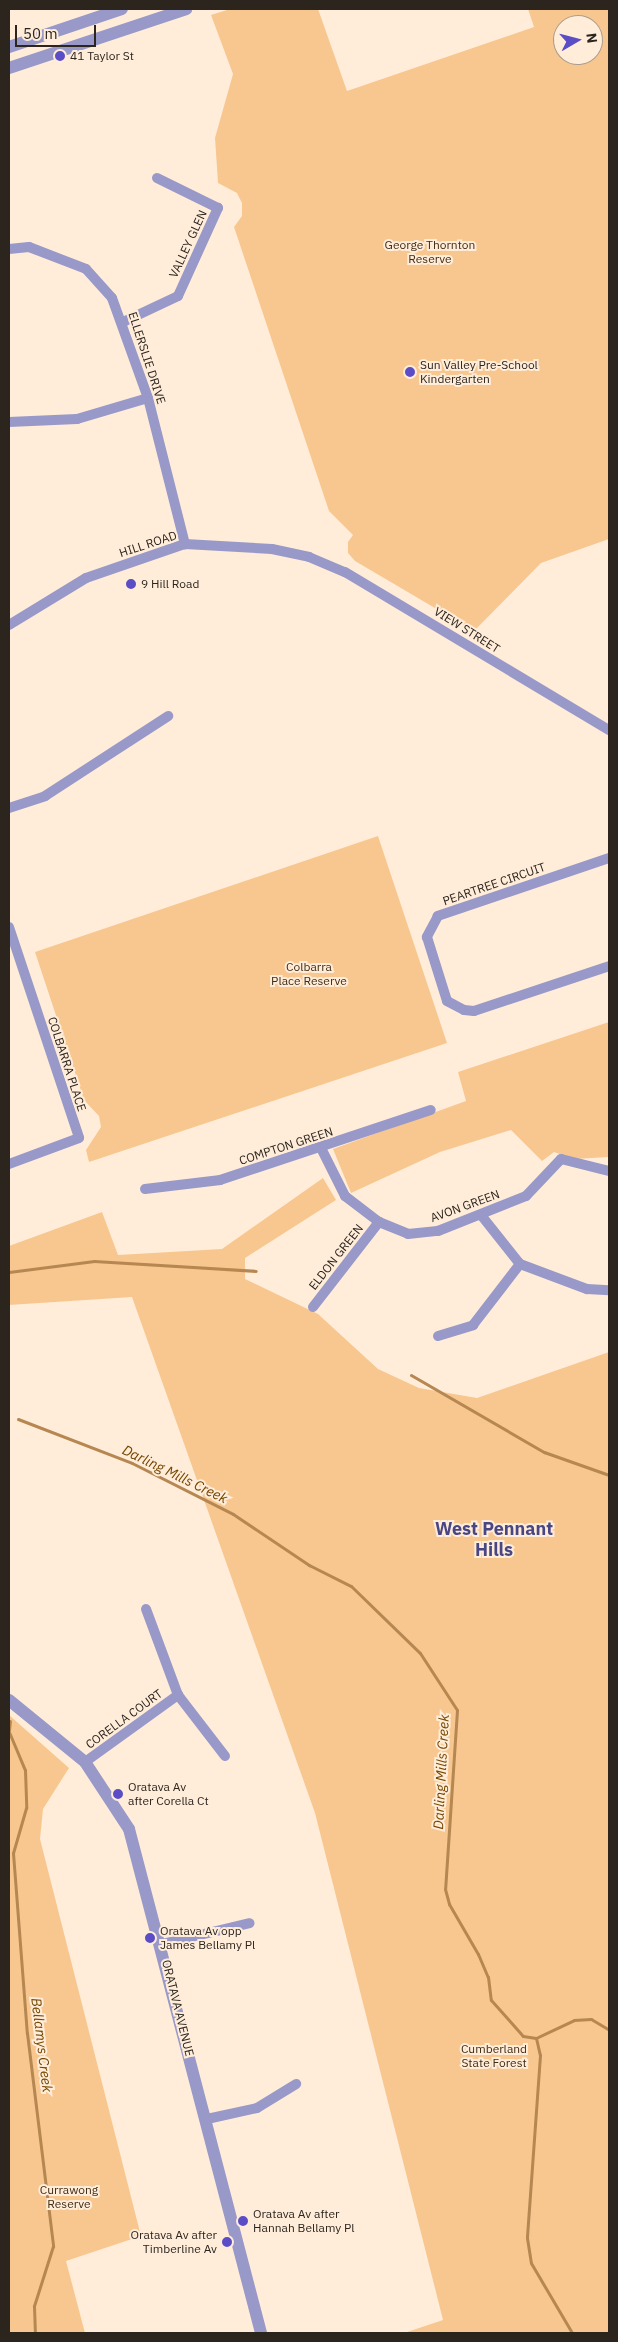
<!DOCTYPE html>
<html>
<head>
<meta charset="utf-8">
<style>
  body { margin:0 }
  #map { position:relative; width:618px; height:2342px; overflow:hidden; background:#ffedda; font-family:"IBM Plex Sans",sans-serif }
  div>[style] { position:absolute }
  .green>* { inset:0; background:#f8c790 }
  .stream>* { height:3px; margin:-1.5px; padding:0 1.5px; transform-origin:1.5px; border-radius:1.5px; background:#b68751 }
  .minor>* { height:10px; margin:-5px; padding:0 5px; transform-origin:5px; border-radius:5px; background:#9899c8 }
  .tertiary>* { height:12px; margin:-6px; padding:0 6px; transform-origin:6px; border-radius:6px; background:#9899c8 }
  .dots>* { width:14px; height:14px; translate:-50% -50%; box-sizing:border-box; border:2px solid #ffedda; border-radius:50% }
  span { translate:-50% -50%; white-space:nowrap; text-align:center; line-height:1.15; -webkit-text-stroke:4px #ffedda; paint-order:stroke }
  .poi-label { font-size:12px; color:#2b251e }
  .left { translate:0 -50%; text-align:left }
  .right { translate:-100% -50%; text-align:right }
  .street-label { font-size:12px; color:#2b251e }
  .park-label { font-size:12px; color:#412c14 }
  .water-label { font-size:14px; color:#754700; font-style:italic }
  .district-label { font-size:18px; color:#494684; font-weight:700 }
  .frame { position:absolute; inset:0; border:10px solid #2b251e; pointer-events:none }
  .north { position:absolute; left:553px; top:15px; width:50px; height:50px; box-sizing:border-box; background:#ffedda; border:1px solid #aa9d8f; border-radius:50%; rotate:82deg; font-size:14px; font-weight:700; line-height:20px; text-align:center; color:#2b251e }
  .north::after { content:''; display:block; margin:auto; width:18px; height:22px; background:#5b4dc5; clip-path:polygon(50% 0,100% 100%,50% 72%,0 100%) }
  .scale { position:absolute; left:15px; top:25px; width:81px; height:22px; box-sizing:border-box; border:2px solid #2b251e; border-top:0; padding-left:6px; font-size:15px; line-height:18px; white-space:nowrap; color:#2b251e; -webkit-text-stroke:4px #ffedda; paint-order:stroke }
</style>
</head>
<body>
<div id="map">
  <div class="green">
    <div style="clip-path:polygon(evenodd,230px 9px,318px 9px,347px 91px,534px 27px,528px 9px,609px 9px,609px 539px,541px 563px,474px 631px,355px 561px,348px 553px,348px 542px,353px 535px,329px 511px,234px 227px,242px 216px,242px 203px,237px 193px,218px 183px,215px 138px,233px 74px,211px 15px,230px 9px,563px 25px,593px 25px,593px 55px,563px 55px,563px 25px)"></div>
    <div style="clip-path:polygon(378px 836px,447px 1043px,89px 1162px,86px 1150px,101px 1127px,99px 1116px,84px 1100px,35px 952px)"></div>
    <div style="clip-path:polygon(609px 1022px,609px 1157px,574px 1159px,554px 1152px,542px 1161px,511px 1130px,440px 1152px,351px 1193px,333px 1149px,466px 1101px,458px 1072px)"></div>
    <div style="clip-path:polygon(323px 1178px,336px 1200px,245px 1258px,245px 1279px,318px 1314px,378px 1369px,419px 1388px,477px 1398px,609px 1352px,609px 2333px,404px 2333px,443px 2320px,315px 1813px,132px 1297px,9px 1305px,9px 1246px,102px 1212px,118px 1255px,222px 1249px)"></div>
    <div style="clip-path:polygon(9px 1715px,69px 1768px,43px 1809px,40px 1839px,141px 2236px,66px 2261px,85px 2333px,9px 2333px)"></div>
  </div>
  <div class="stream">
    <div style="left:9px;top:1272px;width:86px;rotate:-7.4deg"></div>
    <div style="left:94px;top:1261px;width:162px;rotate:3.5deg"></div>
    <div style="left:411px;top:1375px;width:154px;rotate:30.1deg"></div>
    <div style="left:544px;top:1452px;width:69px;rotate:19.5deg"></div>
    <div style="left:18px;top:1419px;width:122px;rotate:21.1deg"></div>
    <div style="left:132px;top:1463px;width:113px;rotate:26.8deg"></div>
    <div style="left:233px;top:1514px;width:92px;rotate:33.9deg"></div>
    <div style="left:309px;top:1565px;width:47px;rotate:26.6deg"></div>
    <div style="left:351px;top:1586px;width:96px;rotate:44.2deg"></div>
    <div style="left:420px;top:1653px;width:68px;rotate:57deg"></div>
    <div style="left:457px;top:1710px;width:179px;rotate:93.8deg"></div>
    <div style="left:445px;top:1889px;width:16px;rotate:75deg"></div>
    <div style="left:449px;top:1904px;width:58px;rotate:59.9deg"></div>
    <div style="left:478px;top:1954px;width:25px;rotate:67deg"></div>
    <div style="left:488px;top:1977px;width:23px;rotate:83deg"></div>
    <div style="left:491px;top:2000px;width:48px;rotate:48.4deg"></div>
    <div style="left:523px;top:2036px;width:13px;rotate:9deg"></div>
    <div style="left:9px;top:1730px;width:9px;rotate:-84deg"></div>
    <div style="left:9px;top:1732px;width:41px;rotate:67.2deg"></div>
    <div style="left:25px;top:1770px;width:38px;rotate:88deg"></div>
    <div style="left:26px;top:1808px;width:47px;rotate:106.1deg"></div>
    <div style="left:13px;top:1853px;width:181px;rotate:85.6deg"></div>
    <div style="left:27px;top:2033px;width:215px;rotate:83deg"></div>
    <div style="left:53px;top:2246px;width:63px;rotate:107.6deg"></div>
    <div style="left:34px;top:2306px;width:27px;rotate:88deg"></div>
    <div style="left:536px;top:2038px;width:17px;rotate:77deg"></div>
    <div style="left:540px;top:2055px;width:183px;rotate:94.1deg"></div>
    <div style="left:527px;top:2238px;width:25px;rotate:81deg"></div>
    <div style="left:531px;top:2263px;width:81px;rotate:59.6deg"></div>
    <div style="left:536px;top:2038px;width:42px;rotate:-25.3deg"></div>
    <div style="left:574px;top:2020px;width:17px;rotate:-3deg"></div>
    <div style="left:591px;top:2019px;width:21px;rotate:31deg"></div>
  </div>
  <div class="minor">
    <div style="left:9px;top:249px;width:20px;rotate:-6deg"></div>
    <div style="left:29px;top:247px;width:61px;rotate:21.1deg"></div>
    <div style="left:86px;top:269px;width:39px;rotate:48deg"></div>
    <div style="left:112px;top:298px;width:106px;rotate:70.2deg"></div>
    <div style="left:148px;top:398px;width:151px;rotate:75.8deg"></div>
    <div style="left:123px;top:322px;width:61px;rotate:-25.3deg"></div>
    <div style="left:178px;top:296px;width:97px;rotate:-65.6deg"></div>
    <div style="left:218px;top:208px;width:68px;rotate:-153.8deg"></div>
    <div style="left:9px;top:422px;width:68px;rotate:-2.5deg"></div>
    <div style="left:77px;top:419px;width:74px;rotate:-16.5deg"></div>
    <div style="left:9px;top:625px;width:90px;rotate:-31.4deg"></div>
    <div style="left:86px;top:578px;width:105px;rotate:-19deg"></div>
    <div style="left:185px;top:544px;width:87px;rotate:3.3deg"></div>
    <div style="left:272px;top:549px;width:38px;rotate:12deg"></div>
    <div style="left:309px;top:557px;width:39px;rotate:23deg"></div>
    <div style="left:345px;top:572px;width:308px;rotate:30.9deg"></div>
    <div style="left:9px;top:808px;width:38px;rotate:-18deg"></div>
    <div style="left:45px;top:796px;width:147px;rotate:-33deg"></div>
    <div style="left:609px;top:858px;width:181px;rotate:161.3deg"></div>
    <div style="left:438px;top:916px;width:24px;rotate:118deg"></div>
    <div style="left:427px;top:937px;width:67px;rotate:72.6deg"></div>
    <div style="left:447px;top:1001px;width:19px;rotate:28deg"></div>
    <div style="left:464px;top:1010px;width:10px;rotate:6deg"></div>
    <div style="left:474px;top:1011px;width:142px;rotate:-18.4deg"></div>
    <div style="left:9px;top:927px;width:222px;rotate:71.6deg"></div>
    <div style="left:79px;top:1138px;width:75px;rotate:159.6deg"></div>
    <div style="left:321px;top:1148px;width:54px;rotate:63.4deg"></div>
    <div style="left:345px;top:1196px;width:43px;rotate:37.4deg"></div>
    <div style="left:379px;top:1222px;width:31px;rotate:22deg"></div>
    <div style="left:408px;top:1234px;width:30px;rotate:-6deg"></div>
    <div style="left:438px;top:1231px;width:95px;rotate:-21.7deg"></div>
    <div style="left:526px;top:1196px;width:51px;rotate:-46.6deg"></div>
    <div style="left:561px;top:1159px;width:49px;rotate:14deg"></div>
    <div style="left:145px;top:1189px;width:76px;rotate:-6.8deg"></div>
    <div style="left:220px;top:1180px;width:222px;rotate:-18.4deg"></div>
    <div style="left:481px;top:1215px;width:63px;rotate:51.5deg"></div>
    <div style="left:520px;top:1264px;width:72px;rotate:20.5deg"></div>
    <div style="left:587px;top:1289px;width:22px;rotate:3deg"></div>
    <div style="left:313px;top:1307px;width:108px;rotate:-52.2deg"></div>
    <div style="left:438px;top:1336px;width:37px;rotate:-17deg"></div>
    <div style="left:473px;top:1325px;width:77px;rotate:-52.4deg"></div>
    <div style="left:146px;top:1609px;width:92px;rotate:69.6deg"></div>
    <div style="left:178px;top:1695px;width:77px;rotate:52.4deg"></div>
    <div style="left:85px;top:1762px;width:115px;rotate:-35.8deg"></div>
    <div style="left:162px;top:1944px;width:90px;rotate:-13.4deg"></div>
    <div style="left:207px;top:2119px;width:51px;rotate:-12.4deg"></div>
    <div style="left:257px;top:2108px;width:46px;rotate:-31.6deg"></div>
  </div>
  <div class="tertiary">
    <div style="left:9px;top:47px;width:119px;rotate:-18.6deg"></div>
    <div style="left:9px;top:68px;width:187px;rotate:-18.4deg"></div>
    <div style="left:9px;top:1700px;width:98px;rotate:39.2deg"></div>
    <div style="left:85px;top:1762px;width:80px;rotate:56.7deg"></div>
    <div style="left:129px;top:1829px;width:521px;rotate:75.32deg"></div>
  </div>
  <div class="dots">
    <div style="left:60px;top:56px;background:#5b4dc5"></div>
    <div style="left:410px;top:372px;background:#5b4dc5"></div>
    <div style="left:131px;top:584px;background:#5b4dc5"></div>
    <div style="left:118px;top:1794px;background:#5b4dc5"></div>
    <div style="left:150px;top:1938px;background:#5b4dc5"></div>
    <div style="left:243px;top:2221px;background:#5b4dc5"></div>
    <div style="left:227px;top:2242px;background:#5b4dc5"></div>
  </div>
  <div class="poi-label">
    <span class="left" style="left:70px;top:56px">41 Taylor St</span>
    <span class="left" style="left:420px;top:372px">Sun Valley Pre-School<br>Kindergarten</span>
    <span class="left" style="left:141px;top:584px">9 Hill Road</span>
    <span class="left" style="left:128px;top:1794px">Oratava Av<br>after Corella Ct</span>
    <span class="left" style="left:160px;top:1938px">Oratava Av opp<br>James Bellamy Pl</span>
    <span class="left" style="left:253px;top:2221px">Oratava Av after<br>Hannah Bellamy Pl</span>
    <span class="right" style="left:217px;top:2242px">Oratava Av after<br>Timberline Av</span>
  </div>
  <div class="street-label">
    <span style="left:188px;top:244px;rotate:-65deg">VALLEY GLEN</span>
    <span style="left:147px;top:358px;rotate:72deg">ELLERSLIE DRIVE</span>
    <span style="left:148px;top:544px;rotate:-18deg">HILL ROAD</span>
    <span style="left:467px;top:630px;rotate:32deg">VIEW STREET</span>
    <span style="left:494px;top:884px;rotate:-19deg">PEARTREE CIRCUIT</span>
    <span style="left:67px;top:1064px;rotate:72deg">COLBARRA PLACE</span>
    <span style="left:286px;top:1146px;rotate:-18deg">COMPTON GREEN</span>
    <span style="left:465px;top:1206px;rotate:-20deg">AVON GREEN</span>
    <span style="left:336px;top:1257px;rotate:-52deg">ELDON GREEN</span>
    <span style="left:124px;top:1719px;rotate:-36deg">CORELLA COURT</span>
    <span style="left:178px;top:2008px;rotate:76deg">ORATAVA AVENUE</span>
  </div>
  <div class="park-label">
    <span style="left:430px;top:252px">George Thornton<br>Reserve</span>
    <span style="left:309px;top:974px">Colbarra<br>Place Reserve</span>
    <span style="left:494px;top:2056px">Cumberland<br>State Forest</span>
    <span style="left:69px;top:2197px">Currawong<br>Reserve</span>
  </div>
  <div class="water-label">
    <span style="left:175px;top:1474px;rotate:26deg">Darling Mills Creek</span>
    <span style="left:441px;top:1772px;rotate:-87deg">Darling Mills Creek</span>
    <span style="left:42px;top:2045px;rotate:83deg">Bellamys Creek</span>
  </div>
  <div class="district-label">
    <span style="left:494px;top:1540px">West Pennant<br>Hills</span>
  </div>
  <div class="frame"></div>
  <div class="north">N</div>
  <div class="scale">50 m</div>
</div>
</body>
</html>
